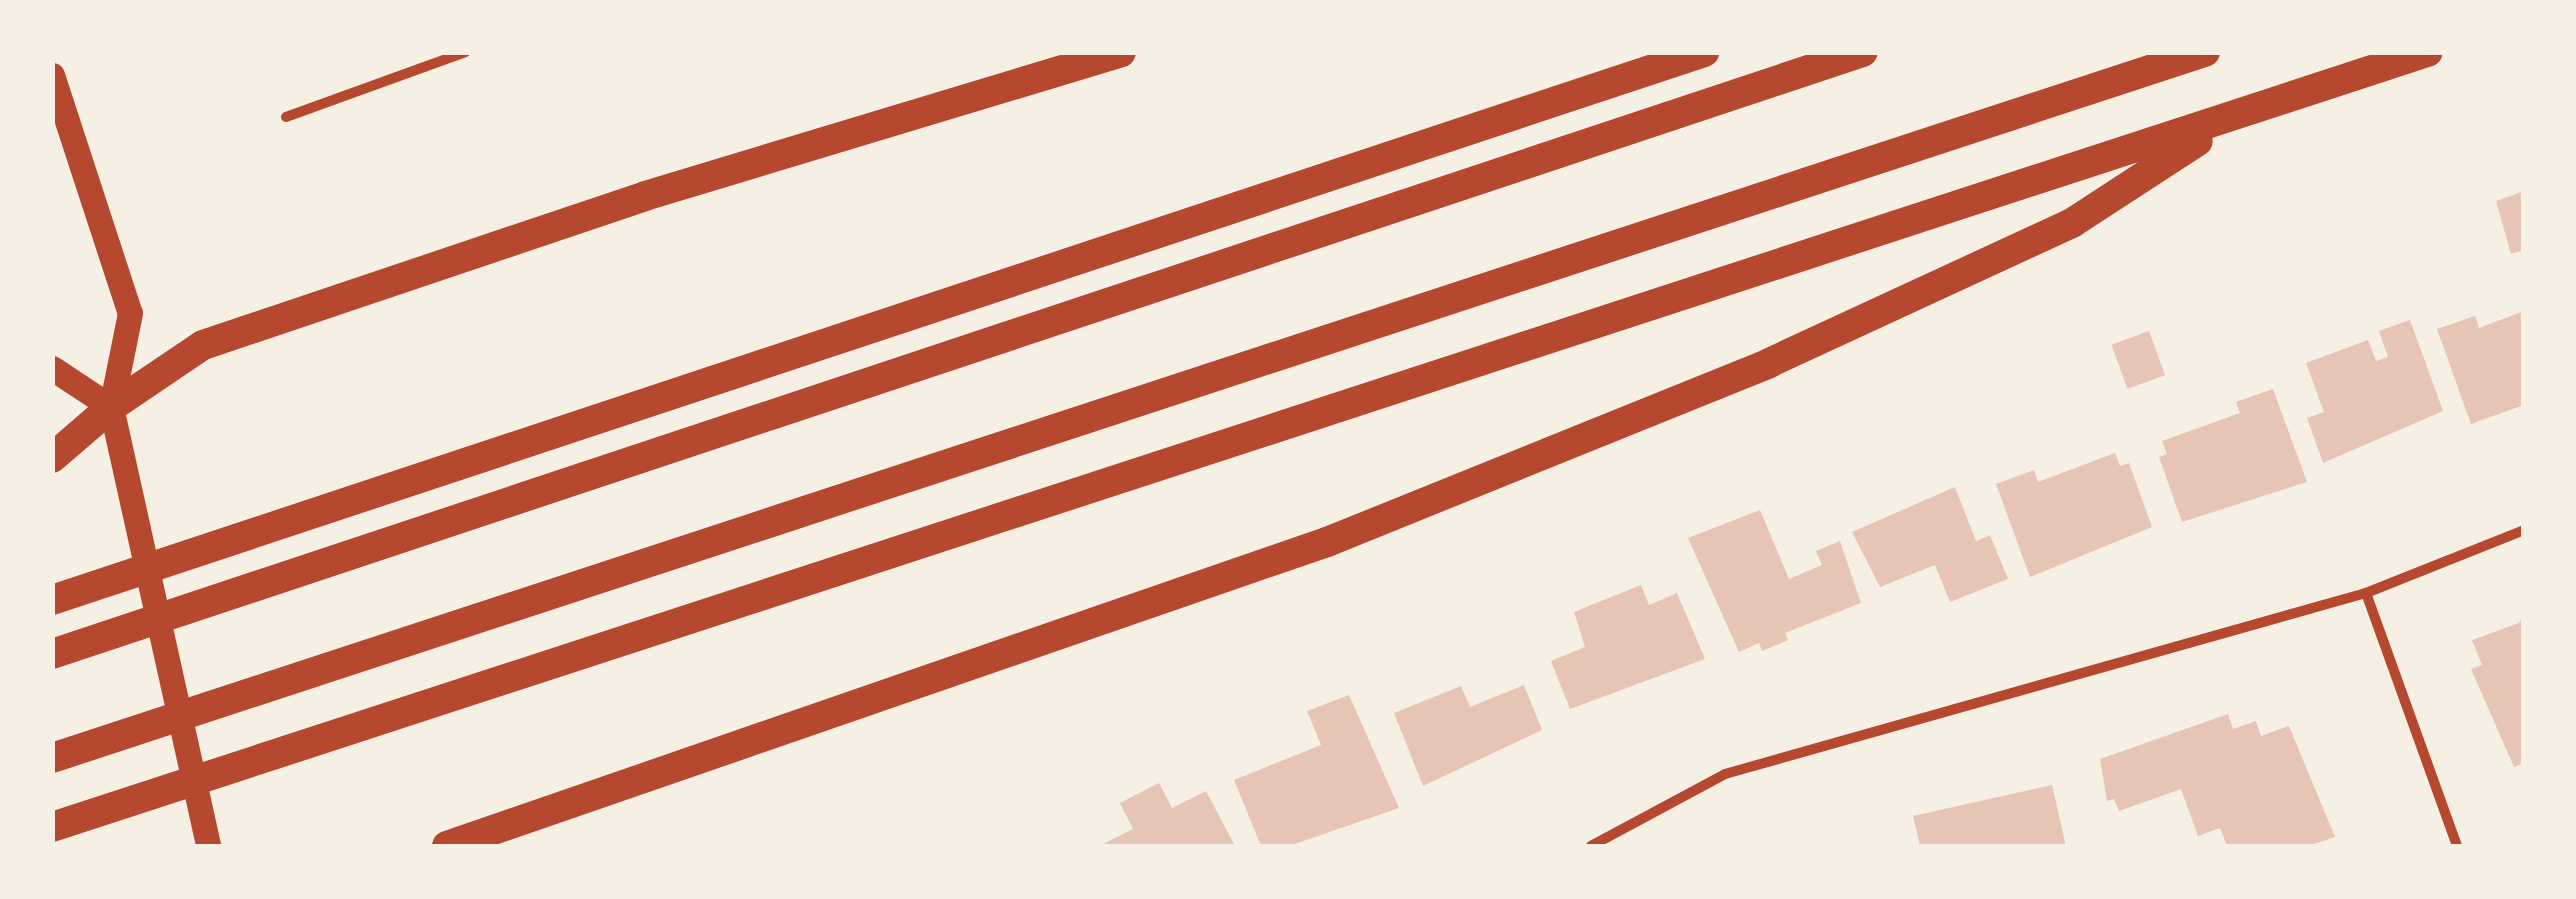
<!DOCTYPE html>
<html>
<head>
<meta charset="utf-8">
<style>
  body { margin:0 }
  #map { position:relative; width:2576px; height:899px; overflow:hidden; background:#f6efe4; font-family:"Sofia Sans Condensed",sans-serif }
  div>[style] { position:absolute }
  .building>* { inset:0; background:#e6c5b7; transform-origin:0 0 }
  .minor>* { height:10px; margin:-5px; padding:0 5px; transform-origin:5px; border-radius:5px; background:#b5482f }
  .primary>* { height:25px; margin:-12.5px; padding:0 12.5px; transform-origin:12.5px; border-radius:12.5px; background:#b5482f }
  .motorway>* { height:30px; margin:-15px; padding:0 15px; transform-origin:15px; border-radius:15px; background:#b5482f }
  span { translate:-50% -50%; white-space:nowrap; text-align:center; line-height:1.15; -webkit-text-stroke:10px #f6efe4; paint-order:stroke }
  .frame { position:absolute; inset:0; border:55px solid #f6efe4; pointer-events:none }
</style>
</head>
<body>
<div id="map">
  <div class="building">
    <div style="clip-path:polygon(2524px 191px,2524px 250px,2511px 254px,2496px 201px)"></div>
    <div style="clip-path:polygon(2524px 311px,2524px 405px,2471px 424px,2437px 329px,2475px 316px,2479px 328px)"></div>
    <div style="clip-path:polygon(2410px 320px,2443px 411px,2323px 463px,2307px 418px,2324px 412px,2306px 363px,2368px 340px,2376px 361px,2388px 357px,2379px 331px)"></div>
    <div style="left:2149px;top:331px;width:47px;height:40px;rotate:70deg"></div>
    <div style="clip-path:polygon(2273px 389px,2307px 482px,2182px 522px,2159px 457px,2167px 454px,2162px 441px,2240px 413px,2236px 402px)"></div>
    <div style="clip-path:polygon(2115px 453px,2120px 466px,2129px 463px,2152px 527px,2030px 577px,1996px 484px,2034px 470px,2038px 482px)"></div>
    <div style="clip-path:polygon(1955px 487px,1976px 541px,1990px 535px,2008px 579px,1950px 602px,1935px 565px,1880px 587px,1852px 532px)"></div>
    <div style="clip-path:polygon(1760px 510px,1789px 579px,1822px 565px,1816px 551px,1840px 541px,1861px 603px,1785px 633px,1788px 640px,1762px 651px,1759px 643px,1739px 652px,1688px 538px)"></div>
    <div style="clip-path:polygon(1641px 585px,1649px 605px,1677px 593px,1705px 659px,1570px 709px,1551px 661px,1585px 647px,1574px 612px)"></div>
    <div style="clip-path:polygon(2524px 614px,2524px 763px,2514px 767px,2471px 669px,2482px 665px,2472px 640px,2519px 623px)"></div>
    <div style="clip-path:polygon(1524px 685px,1542px 730px,1423px 786px,1394px 713px,1461px 686px,1470px 707px)"></div>
    <div style="clip-path:polygon(1349px 695px,1399px 808px,1289px 846px,1261px 846px,1234px 780px,1321px 745px,1307px 711px)"></div>
    <div style="clip-path:polygon(2228px 714px,2233px 729px,2256px 721px,2261px 736px,2289px 726px,2335px 837px,2308px 846px,2227px 846px,2220px 828px,2198px 836px,2181px 789px,2119px 811px,2114px 799px,2107px 801px,2100px 759px)"></div>
    <div style="clip-path:polygon(1159px 783px,1172px 808px,1206px 791px,1235px 846px,1099px 846px,1133px 829px,1120px 803px)"></div>
    <div style="clip-path:polygon(2052px 785px,2066px 846px,1920px 846px,1913px 816px)"></div>
  </div>
  <div class="minor">
    <div style="left:286px;top:117px;width:191px;rotate:-19.9deg"></div>
    <div style="left:2366px;top:593px;width:269px;rotate:70.2deg"></div>
    <div style="left:1591px;top:846px;width:152px;rotate:-28.2deg"></div>
    <div style="left:1725px;top:774px;width:666px;rotate:-15.77deg"></div>
    <div style="left:2366px;top:593px;width:170px;rotate:-21.7deg"></div>
  </div>
  <div class="primary">
    <div style="left:52px;top:75px;width:250px;rotate:71.9deg"></div>
    <div style="left:130px;top:313px;width:96px;rotate:101.4deg"></div>
    <div style="left:111px;top:407px;width:450px;rotate:77.5deg"></div>
    <div style="left:52px;top:368px;width:71px;rotate:33.5deg"></div>
  </div>
  <div class="motorway">
    <div style="left:52px;top:458px;width:78px;rotate:-40.8deg"></div>
    <div style="left:111px;top:407px;width:111px;rotate:-34deg"></div>
    <div style="left:203px;top:345px;width:466px;rotate:-18.6deg"></div>
    <div style="left:645px;top:196px;width:497px;rotate:-16.8deg"></div>
    <div style="left:52px;top:600px;width:1741px;rotate:-18.35deg"></div>
    <div style="left:52px;top:654px;width:1908px;rotate:-18.39deg"></div>
    <div style="left:52px;top:758px;width:2266px;rotate:-18.16deg"></div>
    <div style="left:52px;top:827px;width:2499px;rotate:-18.07deg"></div>
    <div style="left:447px;top:846px;width:931px;rotate:-19.06deg"></div>
    <div style="left:1327px;top:542px;width:477px;rotate:-22deg"></div>
    <div style="left:1769px;top:363px;width:334px;rotate:-24.8deg"></div>
    <div style="left:2072px;top:223px;width:150px;rotate:-33.1deg"></div>
  </div>
  <div class="frame"></div>
</div>
</body>
</html>
